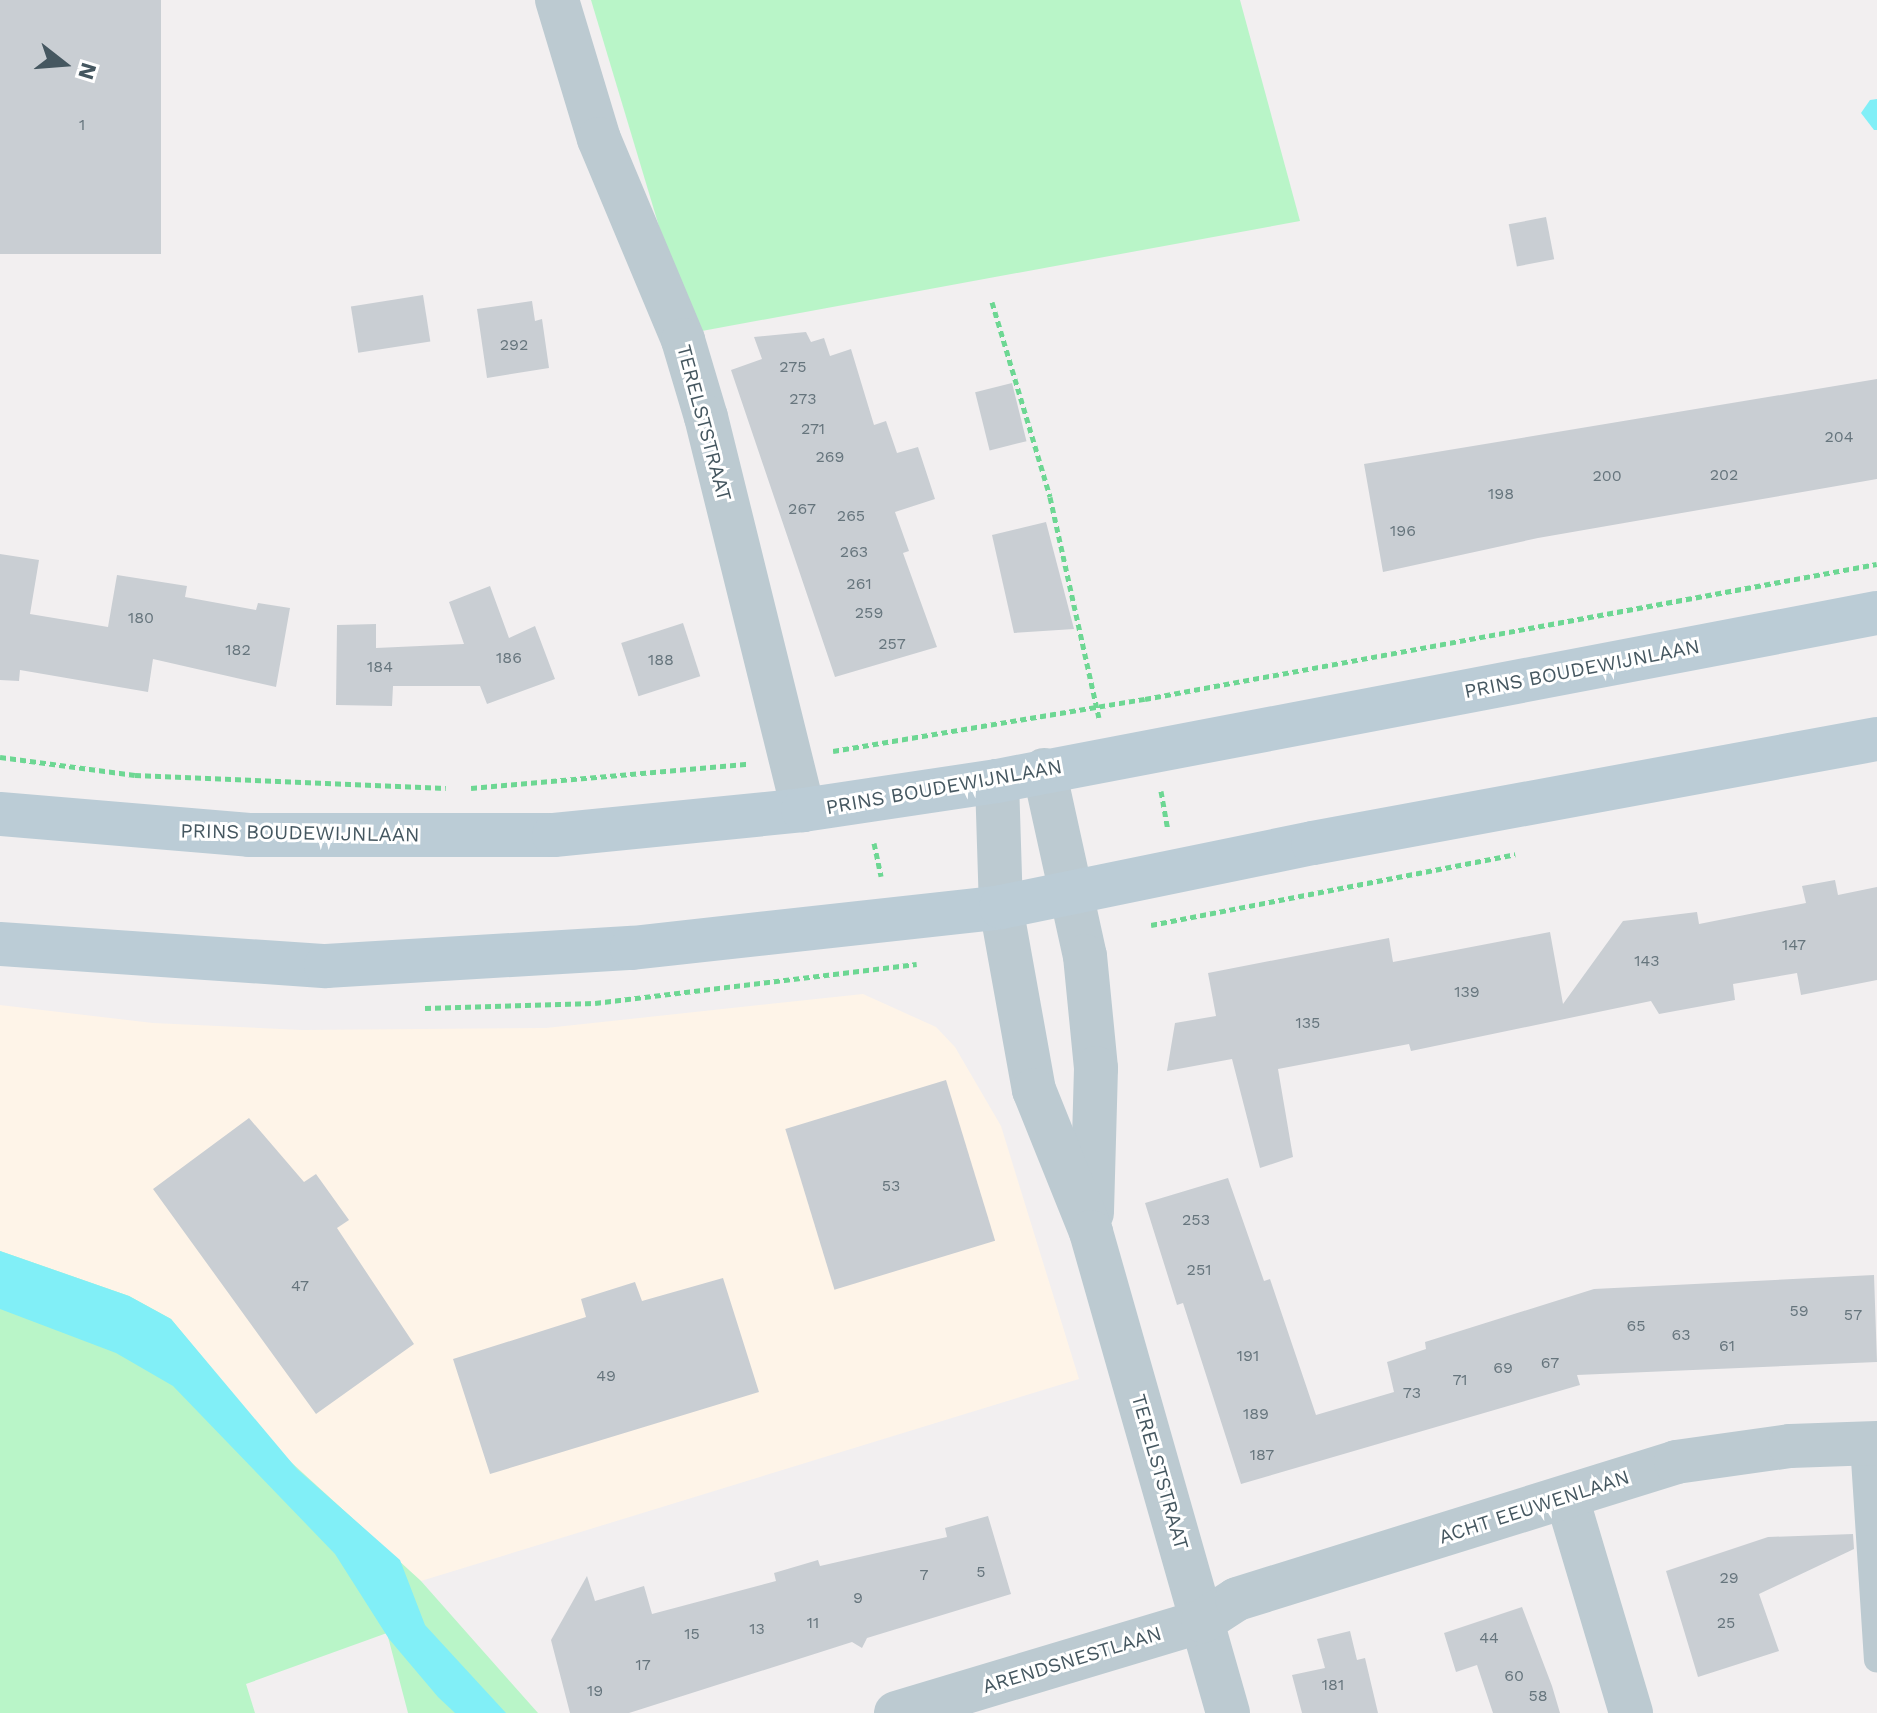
<!DOCTYPE html>
<html>
<head>
<meta charset="utf-8">
<style>
  body { margin:0 }
  #map { position:relative; width:1877px; height:1713px; overflow:hidden; background:#f2eff0; font-family:"Work Sans",sans-serif }
  div>[style] { position:absolute }
  .commercial>* { inset:0; background:#fef4e8 }
  .green>* { inset:0; background:#b9f5c8 }
  .water>* { inset:0; background:#81eff7 }
  .building>* { inset:0; background:#c9ced3; transform-origin:0 0 }
  .path>* { height:5px; margin-top:-2.5px; transform-origin:0; background:repeating-linear-gradient(90deg,#6dd793 0 6px,transparent 0 10px) }
  .service>* { height:26px; margin:-13px; padding:0 13px; transform-origin:13px; border-radius:13px; background:#bccad1 }
  .minor>* { height:44px; margin:-22px; padding:0 22px; transform-origin:22px; border-radius:22px; background:#bccad1 }
  .secondary>* { height:44px; margin:-22px; padding:0 22px; transform-origin:22px; border-radius:22px; background:#bbccd6 }
  span { translate:-50% -50%; white-space:nowrap; text-align:center; line-height:1.15; -webkit-text-stroke:6px #fff; paint-order:stroke }
  .number-label { font-size:16px; color:#66757d }
  .number-label span { -webkit-text-stroke-width:0 }
  .street-label { font-size:20px; color:#455760 }
  .north { position:absolute; left:24px; top:24px; width:80px; height:80px; -webkit-text-stroke:6px #fff; paint-order:stroke; rotate:107deg; font-size:22px; font-weight:700; line-height:32px; text-align:center; color:#455760 }
  .north::after { content:''; display:block; margin:auto; width:28px; height:36px; background:#455760; clip-path:polygon(50% 0,100% 100%,50% 72%,0 100%) }
</style>
</head>
<body>
<div id="map">
  <div class="commercial">
    <div style="clip-path:polygon(863px 994px,936px 1027px,955px 1047px,1001px 1126px,1079px 1379px,421px 1581px,281px 1453px,129px 1296px,0 1251px,0 1005px,153px 1023px,302px 1030px,546px 1028px)"></div>
  </div>
  <div class="green">
    <div style="clip-path:polygon(591px 0,1240px 0,1300px 221px,691px 333px)"></div>
    <div style="clip-path:polygon(0 1251px,129px 1296px,171px 1319px,281px 1453px,421px 1581px,538px 1713px,408px 1713px,387px 1633px,246px 1684px,255px 1713px,0 1713px)"></div>
  </div>
  <div class="water">
    <div style="clip-path:polygon(1877px 99px,1877px 130px,1874px 130px,1861px 113px,1870px 100px)"></div>
    <div style="clip-path:polygon(0 1251px,129px 1296px,171px 1319px,297px 1469px,400px 1560px,425px 1625px,506px 1713px,455px 1713px,438px 1697px,389px 1639px,335px 1554px,173px 1386px,116px 1353px,0 1309px)"></div>
  </div>
  <div class="building">
    <div style="left:0;top:0;width:161px;height:254px"></div>
    <div style="left:1546px;top:217px;width:43px;height:38px;rotate:79deg"></div>
    <div style="left:423px;top:295px;width:47px;height:73px;rotate:81deg"></div>
    <div style="clip-path:polygon(532px 301px,535px 321px,542px 319px,549px 368px,487px 378px,477px 309px)"></div>
    <div style="clip-path:polygon(806px 332px,811px 342px,824px 338px,830px 356px,851px 349px,874px 425px,886px 421px,897px 453px,918px 447px,935px 499px,895px 512px,909px 551px,903px 553px,937px 647px,835px 677px,731px 370px,762px 359px,754px 337px)"></div>
    <div style="clip-path:polygon(1877px 379px,1877px 479px,1538px 538px,1383px 572px,1364px 464px)"></div>
    <div style="left:1012px;top:383px;width:60px;height:38px;rotate:76deg"></div>
    <div style="clip-path:polygon(1046px 522px,1074px 629px,1014px 633px,992px 535px)"></div>
    <div style="clip-path:polygon(0 554px,39px 560px,30px 614px,108px 627px,117px 575px,187px 586px,185px 597px,256px 610px,258px 603px,290px 608px,276px 687px,153px 659px,148px 692px,20px 670px,19px 681px,0 680px)"></div>
    <div style="clip-path:polygon(490px 586px,509px 638px,535px 626px,555px 679px,487px 704px,480px 686px,393px 686px,392px 706px,336px 705px,337px 625px,376px 624px,376px 648px,464px 644px,449px 602px)"></div>
    <div style="left:683px;top:623px;width:56px;height:65px;rotate:72deg"></div>
    <div style="clip-path:polygon(1835px 880px,1838px 895px,1877px 887px,1877px 980px,1801px 995px,1797px 973px,1733px 984px,1735px 1000px,1659px 1014px,1651px 1001px,1411px 1051px,1409px 1044px,1278px 1069px,1293px 1157px,1260px 1168px,1232px 1059px,1167px 1071px,1175px 1023px,1216px 1016px,1208px 973px,1389px 938px,1393px 962px,1550px 932px,1563px 1004px,1623px 921px,1697px 912px,1699px 924px,1806px 903px,1802px 886px)"></div>
    <div style="left:946px;top:1080px;width:168px;height:168px;rotate:73deg"></div>
    <div style="clip-path:polygon(249px 1118px,304px 1182px,316px 1174px,349px 1220px,337px 1228px,414px 1344px,316px 1414px,153px 1189px)"></div>
    <div style="clip-path:polygon(1228px 1178px,1264px 1281px,1270px 1279px,1316px 1415px,1394px 1392px,1387px 1362px,1426px 1349px,1425px 1342px,1594px 1289px,1874px 1275px,1877px 1362px,1577px 1375px,1580px 1385px,1241px 1484px,1183px 1303px,1177px 1305px,1145px 1203px)"></div>
    <div style="clip-path:polygon(723px 1278px,759px 1392px,490px 1474px,453px 1359px,586px 1317px,581px 1299px,635px 1282px,642px 1301px)"></div>
    <div style="clip-path:polygon(988px 1516px,1011px 1594px,867px 1638px,862px 1648px,852px 1642px,629px 1713px,570px 1713px,551px 1640px,587px 1576px,595px 1601px,644px 1586px,652px 1614px,776px 1581px,774px 1573px,818px 1560px,820px 1566px,947px 1537px,945px 1528px)"></div>
    <div style="clip-path:polygon(1853px 1534px,1854px 1549px,1759px 1594px,1779px 1651px,1698px 1677px,1666px 1571px,1768px 1537px)"></div>
    <div style="clip-path:polygon(1522px 1607px,1552px 1686px,1560px 1713px,1493px 1713px,1477px 1665px,1456px 1672px,1444px 1633px)"></div>
    <div style="clip-path:polygon(1350px 1631px,1357px 1660px,1365px 1658px,1378px 1713px,1302px 1713px,1292px 1675px,1325px 1668px,1317px 1639px)"></div>
  </div>
  <div class="path">
    <div style="left:992px;top:302px;width:203px;rotate:73.4deg"></div>
    <div style="left:1050px;top:497px;width:226px;rotate:77.5deg"></div>
    <div style="left:833px;top:751px;width:316px;rotate:-9.5deg"></div>
    <div style="left:1145px;top:699px;width:744px;rotate:-10.45deg"></div>
    <div style="left:0;top:757px;width:136px;rotate:7.6deg"></div>
    <div style="left:135px;top:775px;width:311px;rotate:2.4deg"></div>
    <div style="left:471px;top:788px;width:278px;rotate:-5deg"></div>
    <div style="left:1161px;top:791px;width:39px;rotate:80deg"></div>
    <div style="left:874px;top:843px;width:34px;rotate:78deg"></div>
    <div style="left:1151px;top:925px;width:371px;rotate:-11deg"></div>
    <div style="left:425px;top:1008px;width:170px;rotate:-1.7deg"></div>
    <div style="left:595px;top:1003px;width:324px;rotate:-6.9deg"></div>
  </div>
  <div class="service">
    <div style="left:1863px;top:1444px;width:216px;rotate:86.3deg"></div>
  </div>
  <div class="minor">
    <div style="left:557px;top:0;width:145px;rotate:73.2deg"></div>
    <div style="left:599px;top:139px;width:218px;rotate:67.3deg"></div>
    <div style="left:683px;top:340px;width:80px;rotate:73.4deg"></div>
    <div style="left:706px;top:417px;width:405px;rotate:76.1deg"></div>
    <div style="left:1044px;top:770px;width:190px;rotate:77.6deg"></div>
    <div style="left:1085px;top:956px;width:113px;rotate:84.4deg"></div>
    <div style="left:1096px;top:1068px;width:145px;rotate:91.6deg"></div>
    <div style="left:997px;top:781px;width:126px;rotate:88.2deg"></div>
    <div style="left:1001px;top:907px;width:186px;rotate:79.8deg"></div>
    <div style="left:1034px;top:1090px;width:153px;rotate:68.1deg"></div>
    <div style="left:1091px;top:1232px;width:500px;rotate:74.1deg"></div>
    <div style="left:1567px;top:1498px;width:224px;rotate:73.4deg"></div>
    <div style="left:896px;top:1713px;width:320px;rotate:-16.7deg"></div>
    <div style="left:1203px;top:1621px;width:40px;rotate:-32.9deg"></div>
    <div style="left:1237px;top:1599px;width:460px;rotate:-17.3deg"></div>
    <div style="left:1676px;top:1462px;width:115px;rotate:-8deg"></div>
    <div style="left:1790px;top:1446px;width:87px;rotate:-2deg"></div>
  </div>
  <div class="secondary">
    <div style="left:0;top:814px;width:250px;rotate:4.8deg"></div>
    <div style="left:249px;top:835px;width:305px"></div>
    <div style="left:554px;top:835px;width:250px;rotate:-5.7deg"></div>
    <div style="left:803px;top:810px;width:196px;rotate:-8.5deg"></div>
    <div style="left:997px;top:781px;width:896px;rotate:-10.81deg"></div>
    <div style="left:0;top:944px;width:327px;rotate:3.9deg"></div>
    <div style="left:326px;top:966px;width:307px;rotate:-3.4deg"></div>
    <div style="left:632px;top:948px;width:371px;rotate:-6.3deg"></div>
    <div style="left:1001px;top:907px;width:318px;rotate:-11.6deg"></div>
    <div style="left:1313px;top:843px;width:574px;rotate:-10.45deg"></div>
  </div>
  <div class="number-label">
    <span style="left:82px;top:125px">1</span>
    <span style="left:514px;top:345px">292</span>
    <span style="left:793px;top:367px">275</span>
    <span style="left:803px;top:399px">273</span>
    <span style="left:813px;top:429px">271</span>
    <span style="left:1839px;top:437px">204</span>
    <span style="left:830px;top:457px">269</span>
    <span style="left:1724px;top:475px">202</span>
    <span style="left:1607px;top:476px">200</span>
    <span style="left:1501px;top:494px">198</span>
    <span style="left:802px;top:509px">267</span>
    <span style="left:851px;top:516px">265</span>
    <span style="left:1403px;top:531px">196</span>
    <span style="left:854px;top:552px">263</span>
    <span style="left:859px;top:584px">261</span>
    <span style="left:869px;top:613px">259</span>
    <span style="left:141px;top:618px">180</span>
    <span style="left:892px;top:644px">257</span>
    <span style="left:238px;top:650px">182</span>
    <span style="left:509px;top:658px">186</span>
    <span style="left:661px;top:660px">188</span>
    <span style="left:380px;top:667px">184</span>
    <span style="left:1794px;top:945px">147</span>
    <span style="left:1647px;top:961px">143</span>
    <span style="left:1467px;top:992px">139</span>
    <span style="left:1308px;top:1023px">135</span>
    <span style="left:891px;top:1186px">53</span>
    <span style="left:1196px;top:1220px">253</span>
    <span style="left:1199px;top:1270px">251</span>
    <span style="left:300px;top:1286px">47</span>
    <span style="left:1799px;top:1311px">59</span>
    <span style="left:1853px;top:1315px">57</span>
    <span style="left:1636px;top:1326px">65</span>
    <span style="left:1681px;top:1335px">63</span>
    <span style="left:1727px;top:1346px">61</span>
    <span style="left:1248px;top:1356px">191</span>
    <span style="left:1550px;top:1363px">67</span>
    <span style="left:1503px;top:1368px">69</span>
    <span style="left:606px;top:1376px">49</span>
    <span style="left:1460px;top:1380px">71</span>
    <span style="left:1412px;top:1393px">73</span>
    <span style="left:1256px;top:1414px">189</span>
    <span style="left:1262px;top:1455px">187</span>
    <span style="left:981px;top:1572px">5</span>
    <span style="left:924px;top:1575px">7</span>
    <span style="left:1729px;top:1578px">29</span>
    <span style="left:858px;top:1598px">9</span>
    <span style="left:813px;top:1623px">11</span>
    <span style="left:1726px;top:1623px">25</span>
    <span style="left:757px;top:1629px">13</span>
    <span style="left:692px;top:1634px">15</span>
    <span style="left:1489px;top:1638px">44</span>
    <span style="left:643px;top:1665px">17</span>
    <span style="left:1514px;top:1676px">60</span>
    <span style="left:1333px;top:1685px">181</span>
    <span style="left:595px;top:1691px">19</span>
    <span style="left:1538px;top:1696px">58</span>
  </div>
  <div class="street-label">
    <span style="left:704px;top:423px;rotate:75deg">TERELSTSTRAAT</span>
    <span style="left:1582px;top:669px;rotate:-11deg">PRINS BOUDEWIJNLAAN</span>
    <span style="left:944px;top:787px;rotate:-10deg">PRINS BOUDEWIJNLAAN</span>
    <span style="left:300px;top:833px;rotate:1deg">PRINS BOUDEWIJNLAAN</span>
    <span style="left:1160px;top:1472px;rotate:74deg">TERELSTSTRAAT</span>
    <span style="left:1534px;top:1507px;rotate:-18deg">ACHT EEUWENLAAN</span>
    <span style="left:1072px;top:1660px;rotate:-17deg">ARENDSNESTLAAN</span>
  </div>
  <div class="north">N</div>
</div>
</body>
</html>
